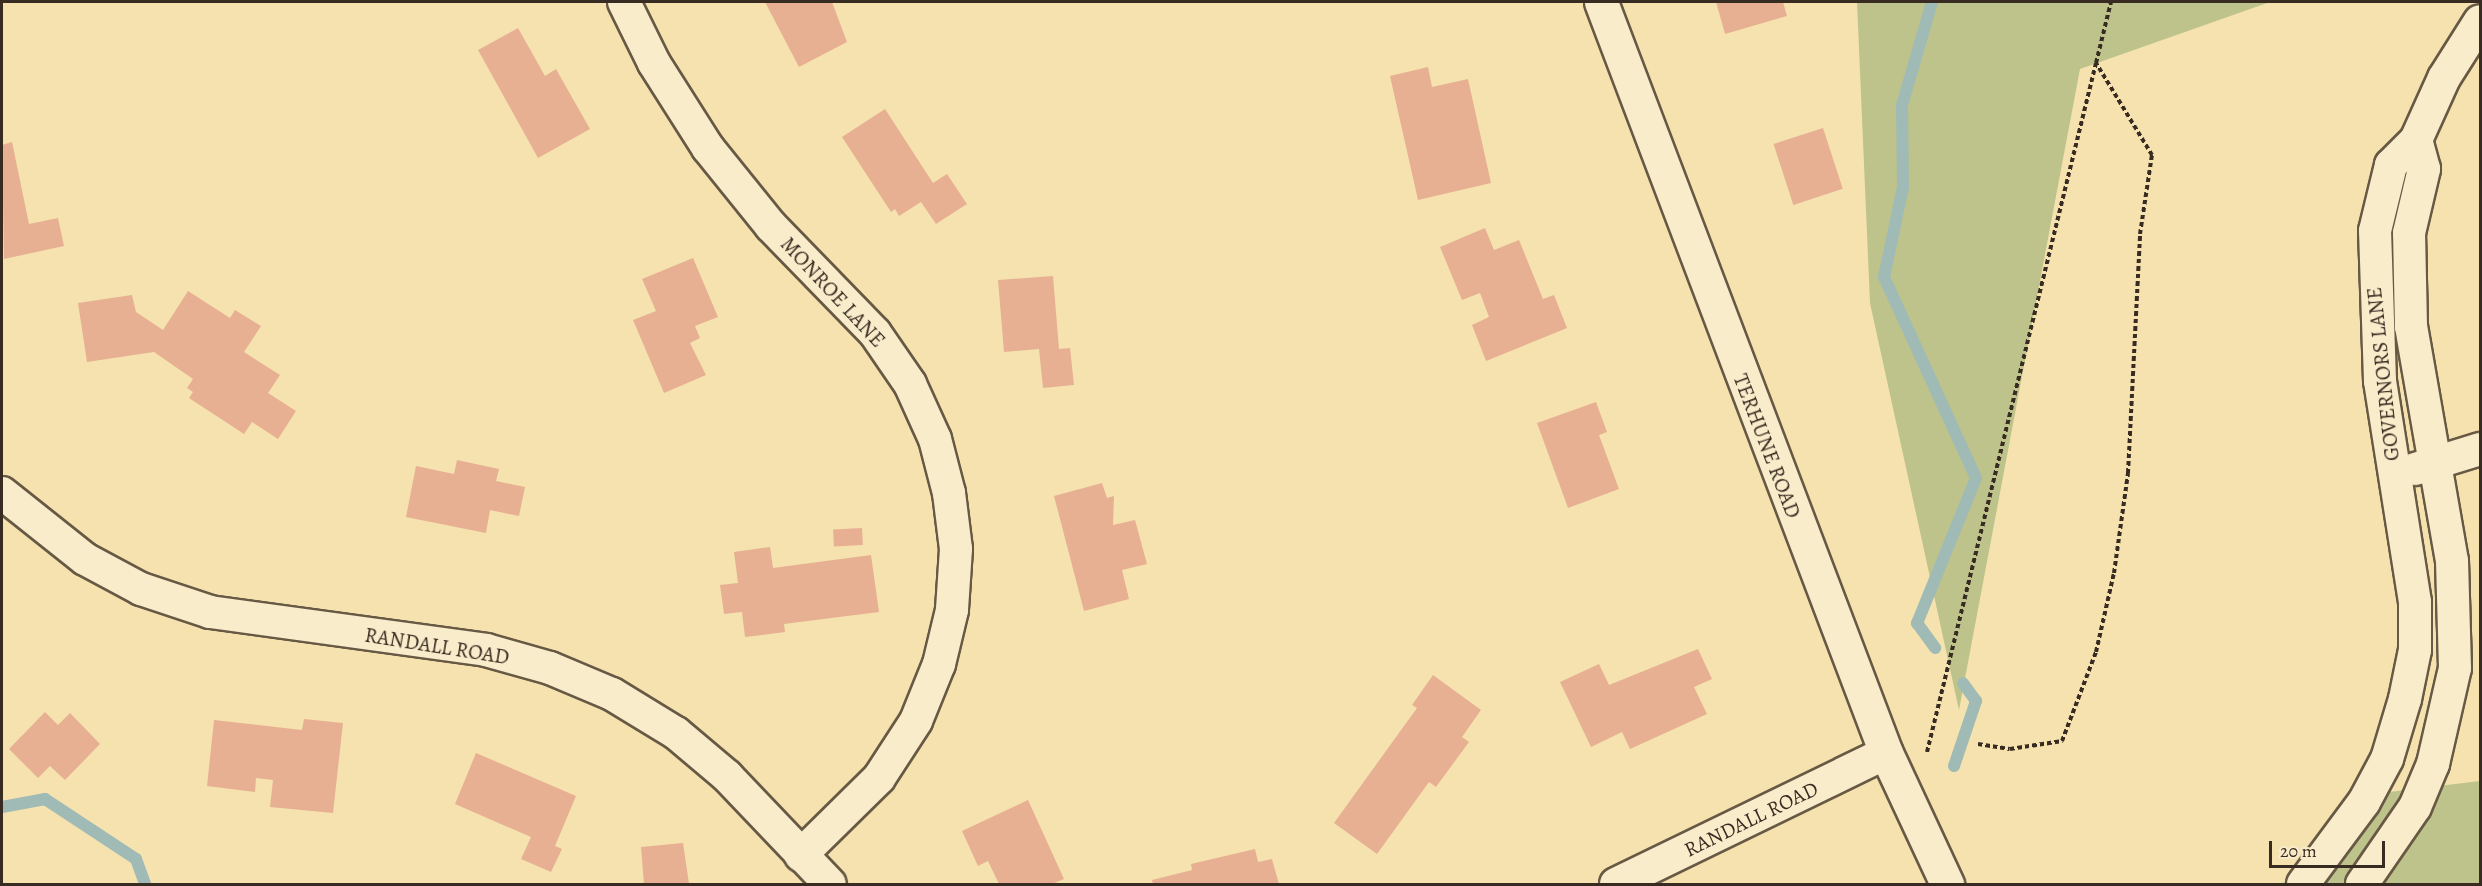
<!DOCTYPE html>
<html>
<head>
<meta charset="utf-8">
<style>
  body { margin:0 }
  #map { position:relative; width:2482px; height:886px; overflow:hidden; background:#f5e2af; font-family:Alegreya,serif }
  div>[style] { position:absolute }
  .green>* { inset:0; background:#bdc38a }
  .stream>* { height:12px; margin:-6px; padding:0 6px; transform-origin:6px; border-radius:6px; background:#a0bbb6 }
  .building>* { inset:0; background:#e7b092; transform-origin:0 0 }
  .path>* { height:4px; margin-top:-2px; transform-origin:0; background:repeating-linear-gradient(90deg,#382b21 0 4.5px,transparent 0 7.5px) }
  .roads { filter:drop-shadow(2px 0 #675944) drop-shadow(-2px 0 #675944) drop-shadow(0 2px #675944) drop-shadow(0 -2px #675944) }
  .street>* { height:32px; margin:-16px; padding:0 16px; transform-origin:16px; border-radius:16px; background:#f8eccb }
  .secondary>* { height:33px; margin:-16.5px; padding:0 16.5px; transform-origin:16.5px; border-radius:16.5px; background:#f8eccb }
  span { translate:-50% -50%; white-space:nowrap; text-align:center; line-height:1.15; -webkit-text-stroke:5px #f8eccb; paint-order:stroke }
  .street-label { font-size:21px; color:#382b21 }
  .frame { position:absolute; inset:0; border:3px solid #382b21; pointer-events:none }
  .scale { position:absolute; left:2269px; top:841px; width:116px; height:27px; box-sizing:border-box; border:3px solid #382b21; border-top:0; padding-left:8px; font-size:18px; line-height:21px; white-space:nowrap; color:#382b21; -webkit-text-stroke:4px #f8eccb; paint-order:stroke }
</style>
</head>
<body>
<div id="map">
  <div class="green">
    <div style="clip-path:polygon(1857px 2px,2270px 2px,2080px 69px,1959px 710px,1870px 303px)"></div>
    <div style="clip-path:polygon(2480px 781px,2480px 884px,2282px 884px,2381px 793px)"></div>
  </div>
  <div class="stream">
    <div style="left:1932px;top:2px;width:107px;rotate:106.2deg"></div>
    <div style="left:1902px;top:105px;width:82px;rotate:89.3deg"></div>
    <div style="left:1903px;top:187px;width:92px;rotate:101.9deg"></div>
    <div style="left:1884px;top:277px;width:221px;rotate:65.4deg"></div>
    <div style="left:1976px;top:478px;width:157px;rotate:112.1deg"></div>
    <div style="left:1917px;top:623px;width:31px;rotate:54deg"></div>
    <div style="left:1954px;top:766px;width:69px;rotate:-71.3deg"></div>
    <div style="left:1976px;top:701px;width:22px;rotate:-126deg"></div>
    <div style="left:2px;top:807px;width:44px;rotate:-10.5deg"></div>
    <div style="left:45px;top:799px;width:109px;rotate:33.4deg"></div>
    <div style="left:136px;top:859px;width:27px;rotate:70deg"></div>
  </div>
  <div class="building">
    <div style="clip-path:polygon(765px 2px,832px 2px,847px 42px,799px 67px)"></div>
    <div style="clip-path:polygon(1716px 2px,1783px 2px,1787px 16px,1725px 34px)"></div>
    <div style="clip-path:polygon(518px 28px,545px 76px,556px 69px,590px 129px,538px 158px,478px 50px)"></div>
    <div style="clip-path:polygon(1428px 67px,1432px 87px,1468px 79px,1491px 183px,1418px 200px,1390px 76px)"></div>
    <div style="clip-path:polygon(885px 109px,933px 183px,947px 174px,967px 204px,936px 224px,921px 202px,899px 216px,895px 209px,891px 212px,842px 137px)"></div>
    <div style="left:1823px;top:128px;width:64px;height:52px;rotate:72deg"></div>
    <div style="clip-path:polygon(12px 142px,29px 224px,58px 218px,64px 246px,4px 259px,2px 145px)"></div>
    <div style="clip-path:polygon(1485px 228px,1494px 250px,1519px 240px,1543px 299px,1554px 295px,1567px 328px,1486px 361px,1472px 325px,1489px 317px,1480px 293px,1462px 300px,1440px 247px)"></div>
    <div style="clip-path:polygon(693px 258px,718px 317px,695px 326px,700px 338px,690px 343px,706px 375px,664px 393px,633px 320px,656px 311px,642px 279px)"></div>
    <div style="clip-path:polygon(1053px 276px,1059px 349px,1070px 348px,1074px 385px,1043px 388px,1039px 349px,1004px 352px,998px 280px)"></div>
    <div style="clip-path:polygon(188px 291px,230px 318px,235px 310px,261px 326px,244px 352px,280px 375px,268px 393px,296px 411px,278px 439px,252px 422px,244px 434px,189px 398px,193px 392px,187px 388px,193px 379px,154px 352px,87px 362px,78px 303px,132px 295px,136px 312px,163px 330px)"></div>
    <div style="clip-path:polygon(1596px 402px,1607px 432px,1599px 435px,1619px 489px,1568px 508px,1537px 423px)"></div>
    <div style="clip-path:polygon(457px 460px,499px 469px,496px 481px,525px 487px,519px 516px,490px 510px,486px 533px,406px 517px,416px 466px,454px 474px)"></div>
    <div style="clip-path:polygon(1102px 483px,1107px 498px,1114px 496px,1113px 525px,1135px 520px,1147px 564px,1122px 570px,1129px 599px,1084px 611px,1054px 496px)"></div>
    <div style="left:862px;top:528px;width:17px;height:29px;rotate:87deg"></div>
    <div style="clip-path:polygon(770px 547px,773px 568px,871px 555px,879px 612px,784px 624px,785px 632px,745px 637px,742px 612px,724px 614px,720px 585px,738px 583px,734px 552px)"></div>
    <div style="clip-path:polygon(1698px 649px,1712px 679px,1694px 687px,1707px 714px,1630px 749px,1622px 732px,1591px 747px,1560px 682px,1599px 664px,1609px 685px)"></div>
    <div style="clip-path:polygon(1433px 675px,1481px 710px,1462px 737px,1469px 742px,1436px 787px,1429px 782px,1377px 854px,1334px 823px,1417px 708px,1412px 705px)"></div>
    <div style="clip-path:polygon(45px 712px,58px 725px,70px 713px,100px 744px,65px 780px,50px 766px,38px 778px,9px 749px)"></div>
    <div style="clip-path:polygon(304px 719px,343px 723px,333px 813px,270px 807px,273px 780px,256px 778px,255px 792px,207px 786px,214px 720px,302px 730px)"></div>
    <div style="clip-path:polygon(476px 753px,576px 796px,555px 846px,562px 849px,551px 872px,521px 859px,531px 837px,455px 804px)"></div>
    <div style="clip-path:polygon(1028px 800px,1064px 879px,1052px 884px,999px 884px,988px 861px,978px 866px,962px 831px)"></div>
    <div style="clip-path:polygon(683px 843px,689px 884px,644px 884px,641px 847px)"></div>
    <div style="clip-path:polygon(1255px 849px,1258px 862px,1272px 859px,1279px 884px,1153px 884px,1152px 880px,1192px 870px,1191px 864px)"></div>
  </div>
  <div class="path">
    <div style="left:1978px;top:744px;width:32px;rotate:9deg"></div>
    <div style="left:2010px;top:749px;width:53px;rotate:-8.7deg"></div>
    <div style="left:2062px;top:741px;width:95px;rotate:-69.1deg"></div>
    <div style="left:2096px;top:652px;width:81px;rotate:-77.2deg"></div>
    <div style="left:2114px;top:573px;width:101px;rotate:-82deg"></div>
    <div style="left:2128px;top:473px;width:239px;rotate:-87.1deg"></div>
    <div style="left:2140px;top:234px;width:80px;rotate:-81.4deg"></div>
    <div style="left:2152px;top:155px;width:108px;rotate:-121.3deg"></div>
    <div style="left:2096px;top:63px;width:63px;rotate:-76.2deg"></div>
    <div style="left:1927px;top:752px;width:709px;rotate:-76.22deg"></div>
  </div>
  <div class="roads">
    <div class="street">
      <div style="left:624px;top:2px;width:68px;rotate:63.8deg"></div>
      <div style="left:654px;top:63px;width:101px;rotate:57.6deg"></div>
      <div style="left:708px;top:148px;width:100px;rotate:51.1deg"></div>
      <div style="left:771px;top:226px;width:149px;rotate:45.8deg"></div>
      <div style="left:875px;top:333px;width:62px;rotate:55.5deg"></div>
      <div style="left:910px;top:384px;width:60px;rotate:65.6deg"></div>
      <div style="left:935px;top:439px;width:56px;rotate:75.5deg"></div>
      <div style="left:949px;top:493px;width:56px;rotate:82.9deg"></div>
      <div style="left:956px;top:549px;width:61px;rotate:93.8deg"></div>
      <div style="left:952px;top:610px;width:56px;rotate:103.5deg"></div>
      <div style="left:939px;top:664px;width:61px;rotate:112deg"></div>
      <div style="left:916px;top:721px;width:68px;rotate:123deg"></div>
      <div style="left:879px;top:778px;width:110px;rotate:135.4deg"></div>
      <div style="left:2415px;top:469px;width:68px;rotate:-17.1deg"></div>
      <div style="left:2px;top:493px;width:106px;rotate:38.5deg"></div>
      <div style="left:85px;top:559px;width:64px;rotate:28.2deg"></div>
      <div style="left:141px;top:589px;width:73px;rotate:18.4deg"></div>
      <div style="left:210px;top:612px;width:279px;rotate:7.8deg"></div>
      <div style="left:486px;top:650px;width:66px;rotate:15.7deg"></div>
      <div style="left:550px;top:668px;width:67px;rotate:22.8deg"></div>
      <div style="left:612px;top:694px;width:75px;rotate:31.4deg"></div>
      <div style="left:676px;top:733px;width:67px;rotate:40.1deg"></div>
      <div style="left:727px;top:776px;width:149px;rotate:46.4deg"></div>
      <div style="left:1616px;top:884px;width:300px;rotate:-25.9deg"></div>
      <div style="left:2303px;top:884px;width:102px;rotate:-53.4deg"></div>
      <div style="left:2364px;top:802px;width:49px;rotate:-61.9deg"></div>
      <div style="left:2387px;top:759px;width:63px;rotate:-73.3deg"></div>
      <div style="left:2405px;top:699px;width:50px;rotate:-78.5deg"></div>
      <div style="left:2415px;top:650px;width:48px;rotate:-90deg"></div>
      <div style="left:2415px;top:602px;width:224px;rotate:-99deg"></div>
      <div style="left:2380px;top:381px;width:150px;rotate:-91.9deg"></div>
      <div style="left:2375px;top:231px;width:68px;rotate:-76.4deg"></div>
      <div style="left:2391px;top:165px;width:35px;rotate:-45deg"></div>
      <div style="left:2416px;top:140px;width:68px;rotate:-65.7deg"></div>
      <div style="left:2444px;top:78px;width:67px;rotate:-57.7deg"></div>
      <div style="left:2362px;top:884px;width:93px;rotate:-55.5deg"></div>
      <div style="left:2415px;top:807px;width:47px;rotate:-67.3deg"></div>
      <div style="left:2433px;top:764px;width:98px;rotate:-77.1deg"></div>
      <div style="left:2455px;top:668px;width:107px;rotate:-91.6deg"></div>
      <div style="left:2452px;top:561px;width:238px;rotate:-99.9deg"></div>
      <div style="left:2411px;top:327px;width:94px;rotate:-91.2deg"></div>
      <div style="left:2409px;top:233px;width:66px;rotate:-76.8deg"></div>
      <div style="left:2424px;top:169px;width:30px;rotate:-105deg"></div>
    </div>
    <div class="secondary">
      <div style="left:1601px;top:2px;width:803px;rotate:69.22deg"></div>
      <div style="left:1886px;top:753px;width:145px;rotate:65deg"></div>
    </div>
  </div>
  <div class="street-label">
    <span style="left:833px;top:292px;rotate:47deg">MONROE LANE</span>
    <span style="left:2383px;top:374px;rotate:-96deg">GOVERNORS LANE</span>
    <span style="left:1767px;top:446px;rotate:69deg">TERHUNE ROAD</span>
    <span style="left:437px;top:646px;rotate:9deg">RANDALL ROAD</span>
    <span style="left:1751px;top:819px;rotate:-26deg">RANDALL ROAD</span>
  </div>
  <div class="frame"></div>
  <div class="scale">20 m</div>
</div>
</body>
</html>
